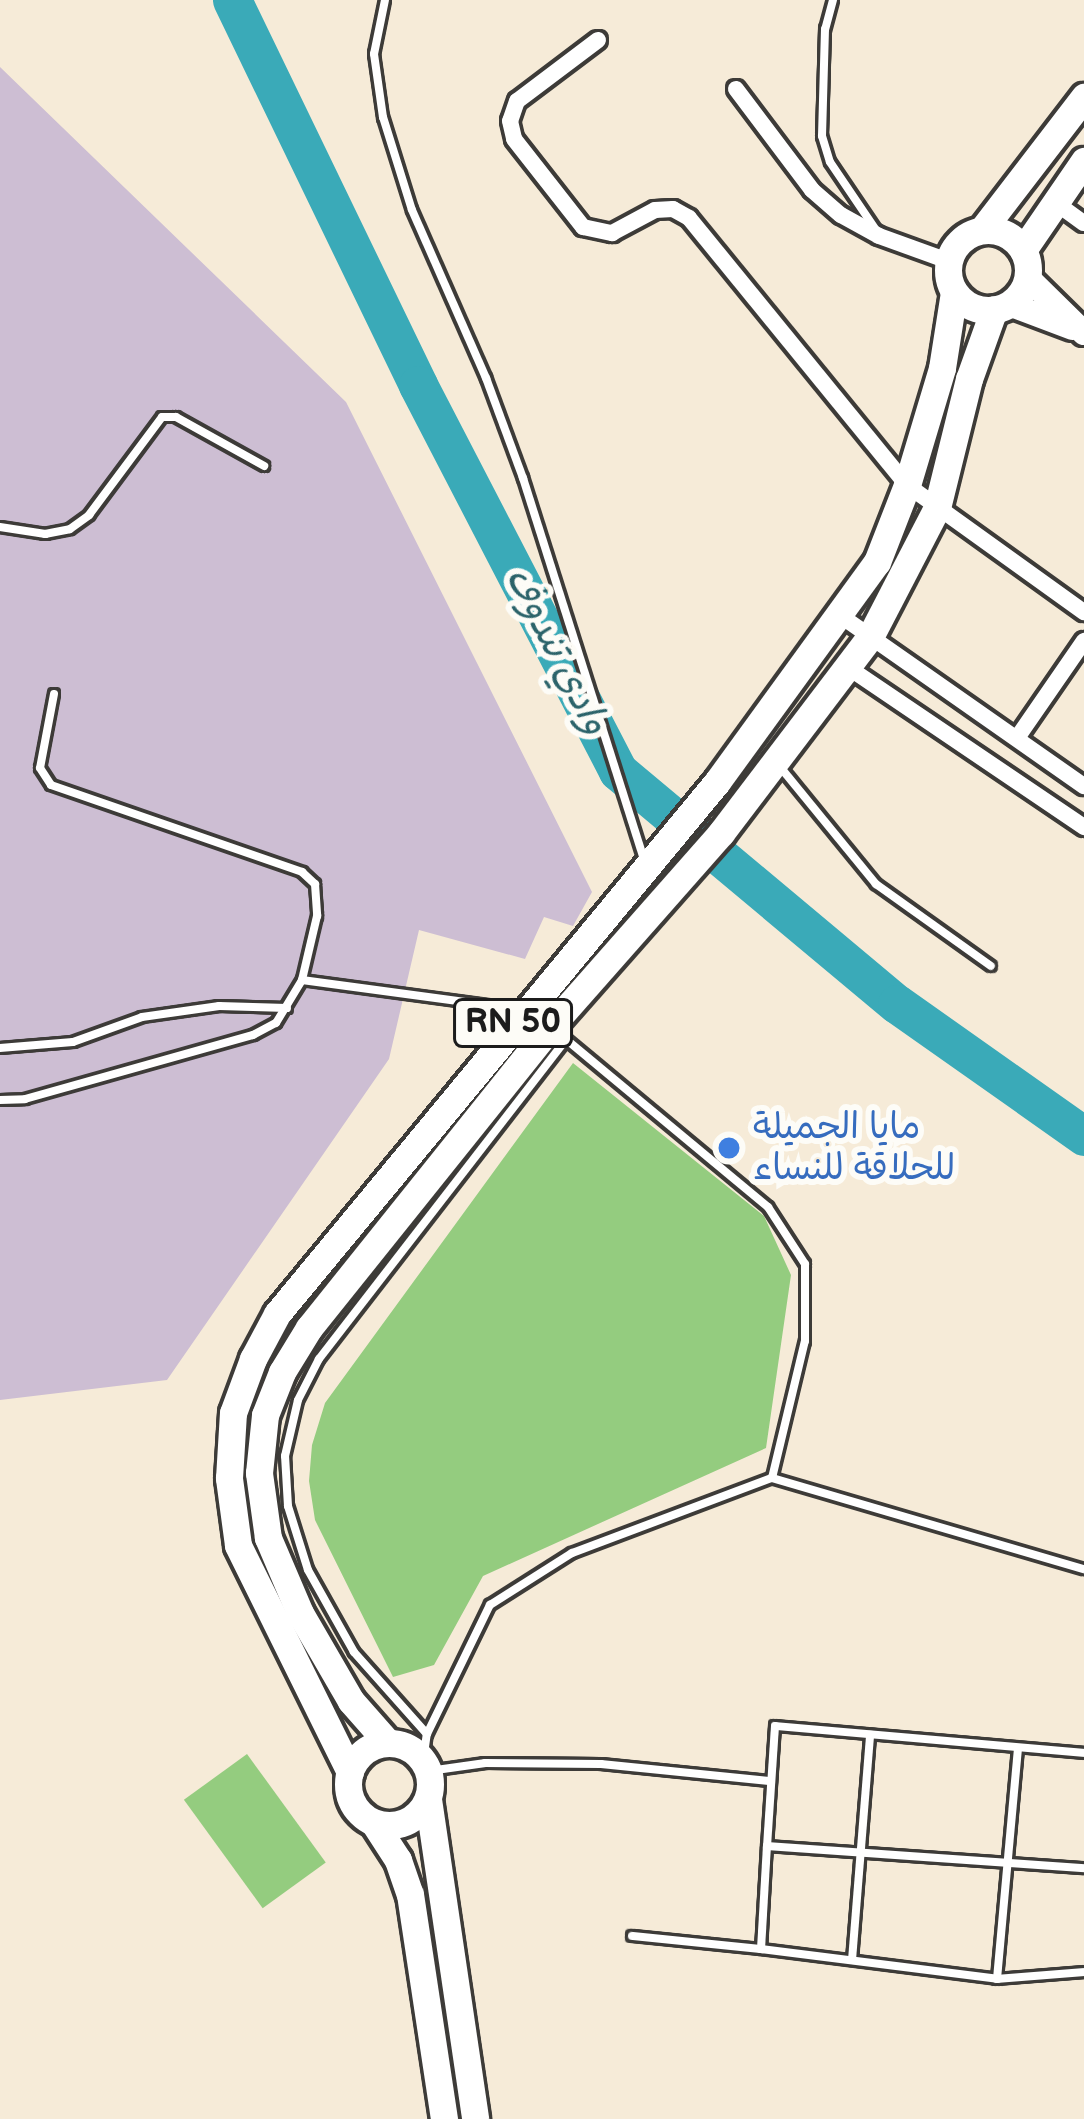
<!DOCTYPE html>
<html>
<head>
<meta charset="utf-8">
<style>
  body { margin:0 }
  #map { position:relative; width:1084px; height:2119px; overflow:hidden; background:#f6ebd8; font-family:"Balsamiq Sans","Playpen Sans Arabic",sans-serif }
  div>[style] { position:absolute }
  .industrial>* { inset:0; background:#cdbed3 }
  .green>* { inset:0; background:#94cc7f; transform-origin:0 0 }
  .river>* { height:39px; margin:-19.5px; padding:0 19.5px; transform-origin:19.5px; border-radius:19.5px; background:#3aaab8 }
  .roads { filter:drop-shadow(3px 0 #3d3b38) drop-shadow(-3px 0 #3d3b38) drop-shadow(0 3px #3d3b38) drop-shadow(0 -3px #3d3b38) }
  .lane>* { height:8px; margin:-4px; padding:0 4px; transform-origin:4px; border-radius:4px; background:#fff }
  .street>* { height:16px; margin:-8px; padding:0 8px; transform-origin:8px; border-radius:8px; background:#fff }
  .secondary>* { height:24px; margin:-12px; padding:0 12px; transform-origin:12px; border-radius:12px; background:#fff }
  .primary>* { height:27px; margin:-13.5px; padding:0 13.5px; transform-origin:13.5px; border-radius:13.5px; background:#fff }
  .primary>.ring { margin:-13.5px; padding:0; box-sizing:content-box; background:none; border:27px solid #fff; border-radius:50% }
  .dots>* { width:33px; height:33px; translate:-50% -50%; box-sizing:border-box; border:6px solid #fdfcf7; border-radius:50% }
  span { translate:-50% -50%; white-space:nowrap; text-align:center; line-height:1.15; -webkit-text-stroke:12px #fdfcf7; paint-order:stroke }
  .shield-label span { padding:3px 9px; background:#fdfcf7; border:3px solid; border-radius:9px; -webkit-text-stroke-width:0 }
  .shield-label { font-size:33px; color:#1c1c1c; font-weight:700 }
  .shop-label { font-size:36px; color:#366cbe }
  .left { translate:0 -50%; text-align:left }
  .water-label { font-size:39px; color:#2b636a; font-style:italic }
</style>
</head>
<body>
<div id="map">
  <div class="industrial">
    <div style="clip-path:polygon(0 67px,346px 402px,592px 892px,573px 926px,544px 917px,525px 959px,419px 930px,389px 1059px,167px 1380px,0 1400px)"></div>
  </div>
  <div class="green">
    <div style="clip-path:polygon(573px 1063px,764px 1216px,791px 1275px,766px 1448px,483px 1576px,434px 1665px,393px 1677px,315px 1520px,309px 1481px,312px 1445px,325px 1403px)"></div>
    <div style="left:247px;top:1754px;width:134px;height:78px;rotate:54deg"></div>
  </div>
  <div class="river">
    <div style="left:232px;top:0;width:428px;rotate:64.2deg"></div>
    <div style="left:418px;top:385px;width:435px;rotate:62.6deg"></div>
    <div style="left:618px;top:771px;width:363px;rotate:39.9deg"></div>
    <div style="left:897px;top:1004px;width:229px;rotate:35.2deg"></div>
  </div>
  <div class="roads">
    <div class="lane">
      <div style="left:385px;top:0;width:55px;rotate:101.5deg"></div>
      <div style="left:374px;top:54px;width:64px;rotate:81.9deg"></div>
      <div style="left:383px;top:117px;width:97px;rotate:72.7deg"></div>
      <div style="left:412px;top:210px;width:184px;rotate:66.2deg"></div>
      <div style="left:486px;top:378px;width:107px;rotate:69.7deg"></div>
      <div style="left:523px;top:478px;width:397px;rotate:72.4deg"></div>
      <div style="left:833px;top:0;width:30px;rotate:105deg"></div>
      <div style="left:825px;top:29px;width:107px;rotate:91.6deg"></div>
      <div style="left:822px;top:136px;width:27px;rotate:73deg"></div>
      <div style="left:830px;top:162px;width:82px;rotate:55.9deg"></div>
      <div style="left:0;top:527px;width:46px;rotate:8.8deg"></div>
      <div style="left:45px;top:534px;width:25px;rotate:-11deg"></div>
      <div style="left:70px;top:529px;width:24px;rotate:-36deg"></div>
      <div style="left:89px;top:515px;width:122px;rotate:-53.3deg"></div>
      <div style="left:162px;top:417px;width:14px"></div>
      <div style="left:176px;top:417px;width:101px;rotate:29.1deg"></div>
      <div style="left:54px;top:694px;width:75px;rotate:100.7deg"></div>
      <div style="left:40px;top:768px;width:20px;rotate:57deg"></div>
      <div style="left:51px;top:785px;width:266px;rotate:19.1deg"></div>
      <div style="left:302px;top:872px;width:18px;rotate:43deg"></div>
      <div style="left:315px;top:884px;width:32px;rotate:86deg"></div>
      <div style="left:317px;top:916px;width:66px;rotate:103.2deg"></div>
      <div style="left:781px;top:768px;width:150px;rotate:50.7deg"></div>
      <div style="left:876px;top:884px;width:141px;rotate:35.5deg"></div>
      <div style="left:0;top:1048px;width:73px;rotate:-4.7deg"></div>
      <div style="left:73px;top:1042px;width:73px;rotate:-19.9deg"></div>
      <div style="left:142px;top:1017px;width:78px;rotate:-8.1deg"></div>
      <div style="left:219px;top:1006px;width:68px;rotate:1.7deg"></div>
      <div style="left:0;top:1100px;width:25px;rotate:-2deg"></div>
      <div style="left:25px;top:1099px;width:237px;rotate:-15.7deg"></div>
      <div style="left:253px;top:1035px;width:26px;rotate:-28deg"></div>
      <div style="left:276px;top:1023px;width:50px;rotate:-58.8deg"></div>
      <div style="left:302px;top:980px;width:217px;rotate:7.7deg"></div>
      <div style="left:772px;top:1478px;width:325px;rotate:16.3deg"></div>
      <div style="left:427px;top:1734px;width:110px;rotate:-131.7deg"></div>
      <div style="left:354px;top:1652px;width:94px;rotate:-119.3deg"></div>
      <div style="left:308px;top:1570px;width:67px;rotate:-107.4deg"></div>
      <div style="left:288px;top:1506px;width:50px;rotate:-93.4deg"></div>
      <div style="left:285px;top:1456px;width:57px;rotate:-76.9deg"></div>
      <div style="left:298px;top:1400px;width:46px;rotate:-62.9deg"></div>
      <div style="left:319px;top:1359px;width:404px;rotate:-52.3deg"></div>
      <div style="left:1084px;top:1753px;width:310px;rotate:-175deg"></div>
      <div style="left:775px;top:1726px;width:120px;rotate:93.8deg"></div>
      <div style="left:767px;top:1846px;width:318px;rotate:4deg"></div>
      <div style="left:423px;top:1761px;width:27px;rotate:-82deg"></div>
      <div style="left:427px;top:1734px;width:144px;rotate:-64deg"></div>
      <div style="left:490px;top:1605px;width:97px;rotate:-32.4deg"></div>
      <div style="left:572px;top:1553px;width:214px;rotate:-20.6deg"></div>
      <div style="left:772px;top:1478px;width:141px;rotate:-76.5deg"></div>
      <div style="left:805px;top:1341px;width:77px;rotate:-90deg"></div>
      <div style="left:805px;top:1264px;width:68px;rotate:-123deg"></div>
      <div style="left:768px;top:1207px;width:276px;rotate:-140.3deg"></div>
      <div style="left:429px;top:1771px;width:57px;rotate:-8.1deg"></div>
      <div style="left:485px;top:1763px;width:116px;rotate:0.5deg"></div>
      <div style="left:601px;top:1764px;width:169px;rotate:5.8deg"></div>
      <div style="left:632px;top:1936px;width:130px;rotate:5.8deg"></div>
      <div style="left:761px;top:1949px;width:103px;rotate:-86.7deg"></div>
      <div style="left:761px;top:1949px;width:238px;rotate:7.2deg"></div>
      <div style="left:997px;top:1979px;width:231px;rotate:-84.8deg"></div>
      <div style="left:852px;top:1960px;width:226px;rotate:-85.4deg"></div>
      <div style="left:997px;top:1979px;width:87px;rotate:-4.6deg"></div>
    </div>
    <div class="street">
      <div style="left:598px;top:40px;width:101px;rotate:143deg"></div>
      <div style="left:517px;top:101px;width:21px;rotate:109deg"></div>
      <div style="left:510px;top:121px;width:18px;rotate:77deg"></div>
      <div style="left:514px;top:139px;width:112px;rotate:51.9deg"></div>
      <div style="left:583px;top:227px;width:30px;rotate:12deg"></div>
      <div style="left:612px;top:233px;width:49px;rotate:-28.1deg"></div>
      <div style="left:655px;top:210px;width:18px;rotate:-3deg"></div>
      <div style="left:673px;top:209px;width:18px;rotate:29deg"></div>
      <div style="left:689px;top:218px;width:345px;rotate:50.8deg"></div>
      <div style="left:907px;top:485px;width:218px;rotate:35.7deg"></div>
      <div style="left:736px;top:89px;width:126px;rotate:53deg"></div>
      <div style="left:812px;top:190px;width:38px;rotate:41deg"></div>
      <div style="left:841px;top:215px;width:43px;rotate:28.9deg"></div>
      <div style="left:879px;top:236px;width:73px;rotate:19.9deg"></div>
      <div style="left:1056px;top:203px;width:34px;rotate:36deg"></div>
      <div style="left:841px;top:616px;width:297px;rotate:35deg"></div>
      <div style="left:849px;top:668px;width:284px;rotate:34.1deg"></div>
      <div style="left:1017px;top:738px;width:118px;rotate:-55.4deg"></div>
    </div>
    <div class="secondary">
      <div style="left:1027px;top:277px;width:80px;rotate:44.5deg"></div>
      <div style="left:1009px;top:304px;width:68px;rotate:20.6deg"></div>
    </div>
    <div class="primary">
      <div style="left:982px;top:230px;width:168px;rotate:-52.5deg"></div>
      <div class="ring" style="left:948px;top:230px;width:53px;height:53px"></div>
      <div style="left:1023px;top:250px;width:108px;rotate:-55.6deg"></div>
      <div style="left:388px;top:1743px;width:56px;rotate:-131.4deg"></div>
      <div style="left:351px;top:1701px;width:102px;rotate:-120.1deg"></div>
      <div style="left:300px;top:1613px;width:82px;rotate:-113.1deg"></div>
      <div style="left:268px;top:1538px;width:66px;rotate:-97.9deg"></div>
      <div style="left:259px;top:1473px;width:58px;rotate:-84.1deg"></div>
      <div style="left:265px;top:1415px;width:46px;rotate:-68.4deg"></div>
      <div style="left:282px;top:1372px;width:52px;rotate:-58.5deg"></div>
      <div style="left:309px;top:1328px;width:386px;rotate:-51.3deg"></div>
      <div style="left:550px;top:1027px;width:259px;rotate:-48.6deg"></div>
      <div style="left:721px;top:833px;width:246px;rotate:-52.8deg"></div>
      <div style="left:870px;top:637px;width:145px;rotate:-62.6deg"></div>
      <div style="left:937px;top:508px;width:133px;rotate:-76.1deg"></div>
      <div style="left:969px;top:379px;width:74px;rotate:-70.3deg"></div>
      <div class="ring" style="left:348px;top:1743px;width:55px;height:55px"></div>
      <div style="left:350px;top:1772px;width:253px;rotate:-116.3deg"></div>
      <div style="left:238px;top:1545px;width:68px;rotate:-97.7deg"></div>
      <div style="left:229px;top:1478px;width:65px;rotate:-86.5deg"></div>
      <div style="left:233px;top:1413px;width:58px;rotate:-69.7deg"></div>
      <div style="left:253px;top:1359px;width:51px;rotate:-61.9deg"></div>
      <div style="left:277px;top:1314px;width:690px;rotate:-50.41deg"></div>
      <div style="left:717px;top:782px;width:272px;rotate:-54deg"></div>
      <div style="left:877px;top:562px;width:83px;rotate:-68.7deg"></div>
      <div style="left:907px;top:485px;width:122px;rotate:-73.3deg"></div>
      <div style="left:942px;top:368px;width:77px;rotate:-81deg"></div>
      <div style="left:428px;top:1799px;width:323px;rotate:81.6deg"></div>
      <div style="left:374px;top:1823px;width:44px;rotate:57deg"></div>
      <div style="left:398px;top:1860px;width:36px;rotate:71deg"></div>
      <div style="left:410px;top:1894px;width:228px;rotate:81.4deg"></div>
    </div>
  </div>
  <div class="dots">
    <div style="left:729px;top:1148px;background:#3f7fe0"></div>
  </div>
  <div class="shield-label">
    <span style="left:513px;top:1023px">RN 50</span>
  </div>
  <div class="shop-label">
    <span class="left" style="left:753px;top:1148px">مايا الجميلة<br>للحلاقة للنساء</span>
  </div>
  <div class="water-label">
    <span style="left:556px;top:651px;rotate:63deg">وادي تندوف</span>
  </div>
</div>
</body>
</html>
